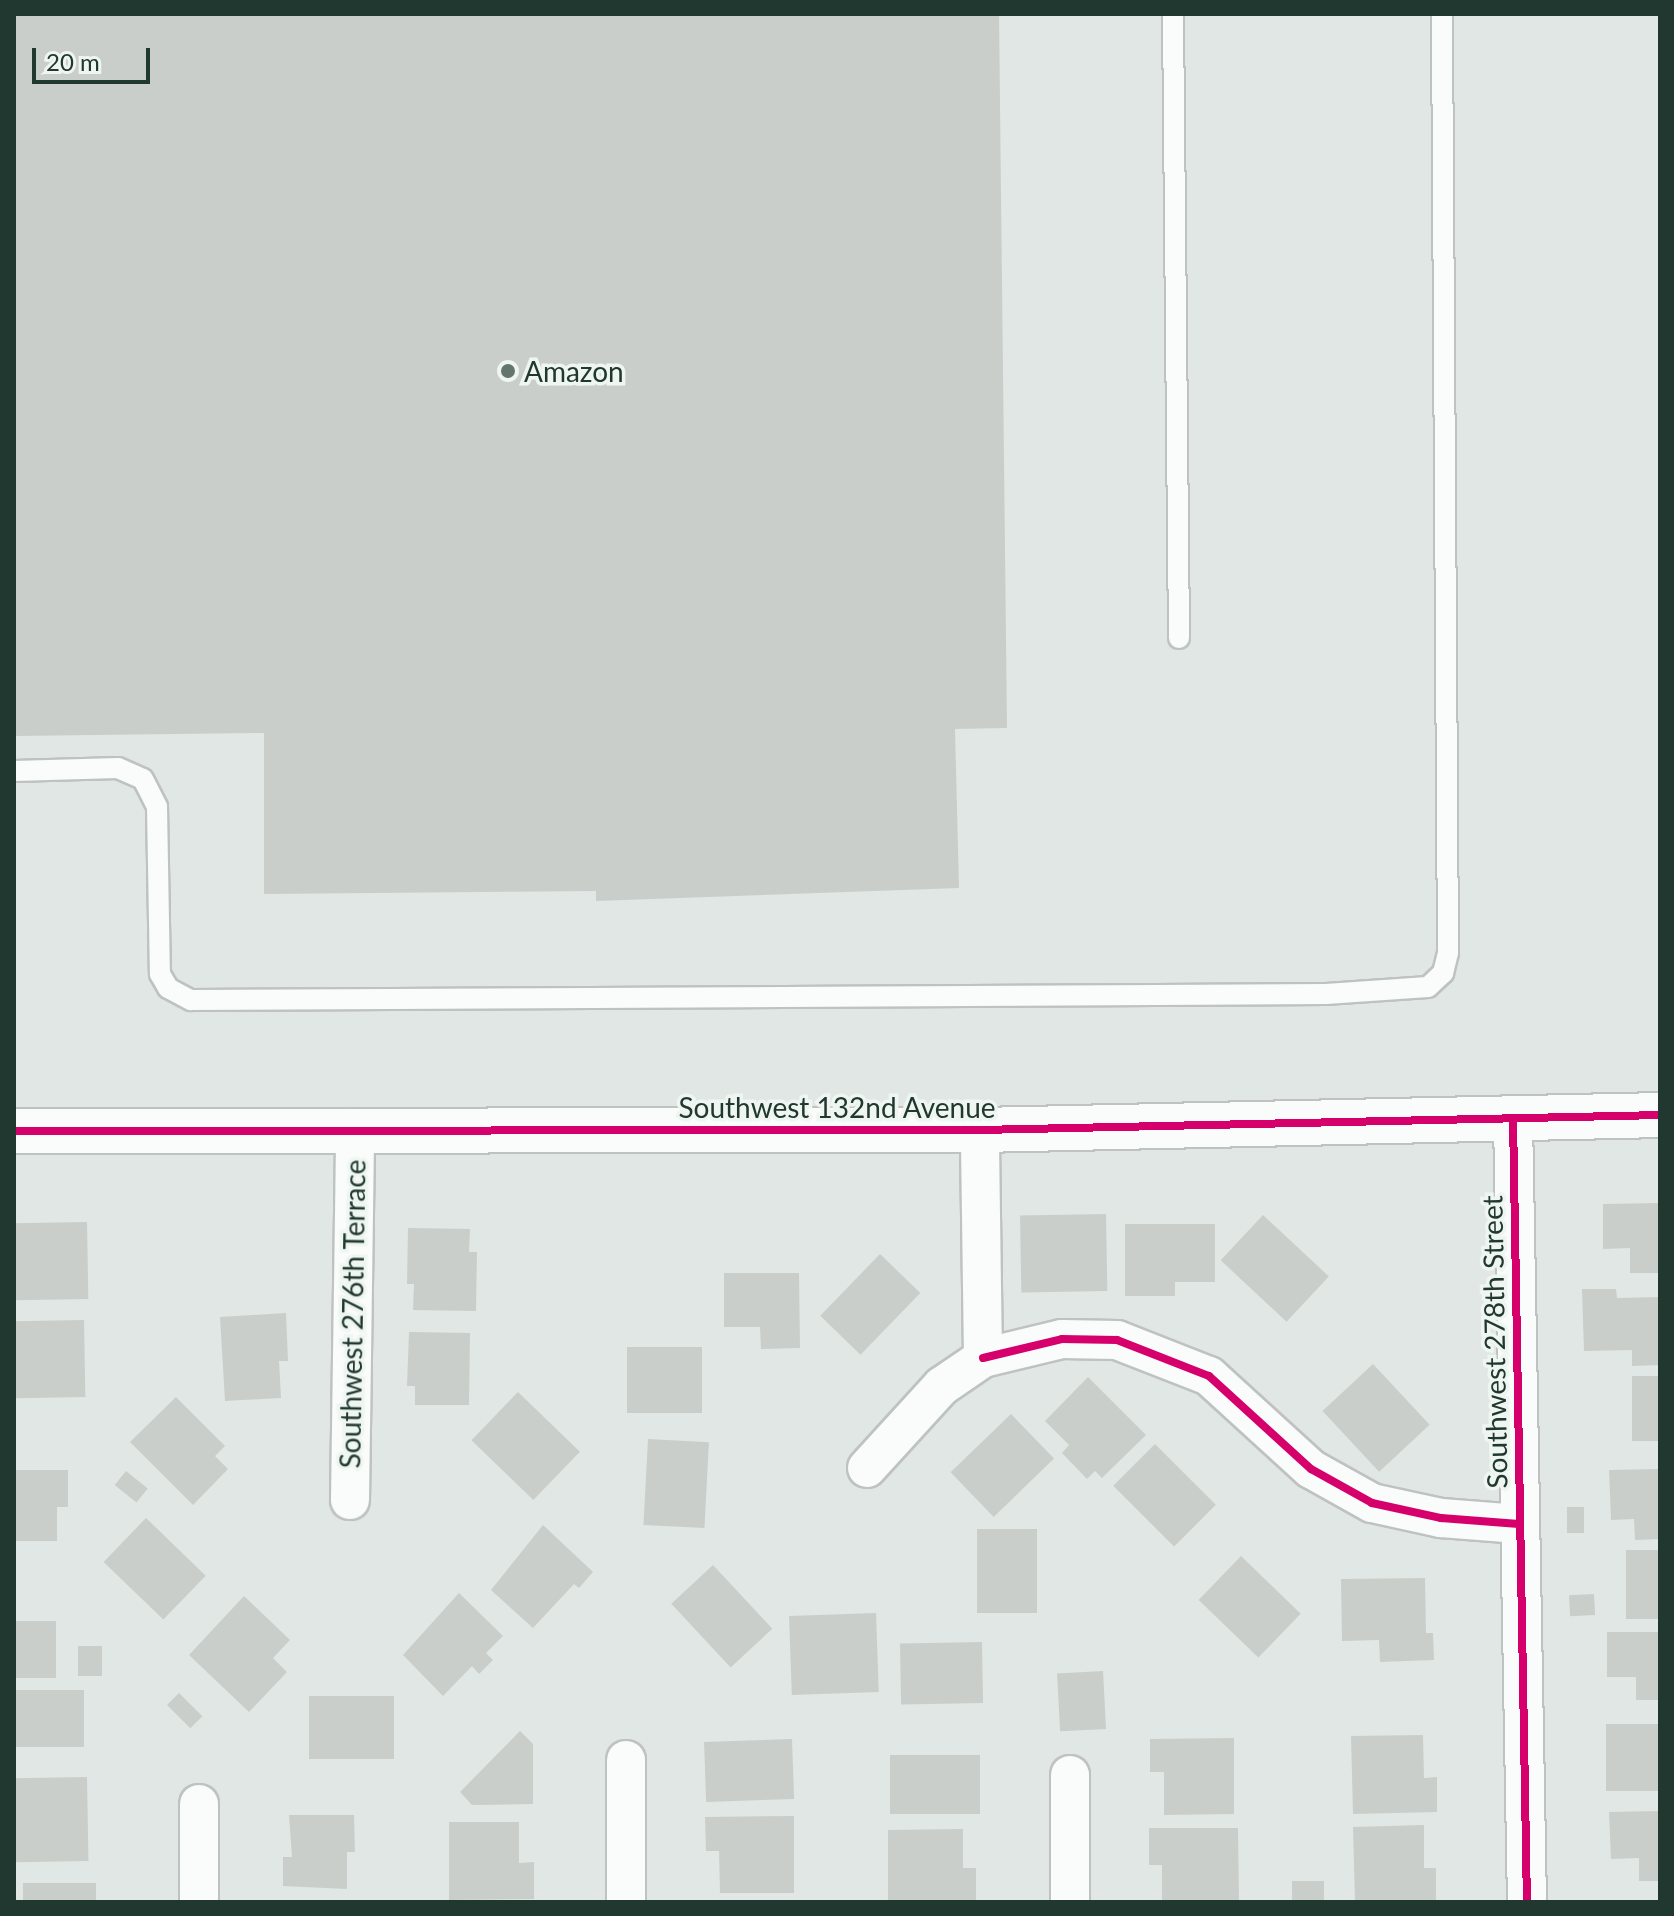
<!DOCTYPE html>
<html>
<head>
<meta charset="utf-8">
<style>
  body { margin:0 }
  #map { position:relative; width:1674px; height:1916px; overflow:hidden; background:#e1e7e4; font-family:Lato,sans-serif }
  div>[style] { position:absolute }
  .building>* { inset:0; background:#c9cecb; transform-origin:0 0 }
  .roads { filter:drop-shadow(2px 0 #bec3c1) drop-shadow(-2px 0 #bec3c1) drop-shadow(0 2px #bec3c1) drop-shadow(0 -2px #bec3c1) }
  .lane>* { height:20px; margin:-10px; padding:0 10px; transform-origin:10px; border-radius:10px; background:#fafbfb }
  .street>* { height:38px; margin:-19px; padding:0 19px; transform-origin:19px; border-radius:19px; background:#fafbfb }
  .secondary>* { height:44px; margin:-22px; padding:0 22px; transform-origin:22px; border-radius:22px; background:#fafbfb }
  .cycleway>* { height:8px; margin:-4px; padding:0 4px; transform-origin:4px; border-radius:4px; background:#d6006c }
  .dots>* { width:22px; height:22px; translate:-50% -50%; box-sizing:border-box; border:4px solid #eff6f2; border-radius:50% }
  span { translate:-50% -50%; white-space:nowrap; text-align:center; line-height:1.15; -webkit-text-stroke:7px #eff6f2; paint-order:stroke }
  .poi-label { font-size:28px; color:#213830 }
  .left { translate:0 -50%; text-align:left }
  .street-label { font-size:28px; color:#213830 }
  .frame { position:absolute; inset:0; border:16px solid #213830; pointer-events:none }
  .scale { position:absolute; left:32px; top:48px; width:118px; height:36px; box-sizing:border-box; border:4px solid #213830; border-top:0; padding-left:10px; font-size:24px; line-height:28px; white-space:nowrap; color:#213830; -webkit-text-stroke:6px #eff6f2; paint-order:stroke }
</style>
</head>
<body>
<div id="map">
  <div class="building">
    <div style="clip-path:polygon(14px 14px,999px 14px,1007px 728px,955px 729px,959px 888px,596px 901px,596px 891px,264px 894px,264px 733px,14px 736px)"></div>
    <div style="clip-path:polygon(1660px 1203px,1660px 1273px,1630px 1273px,1630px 1248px,1603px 1249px,1603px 1204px)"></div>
    <div style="left:1106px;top:1214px;width:77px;height:86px;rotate:89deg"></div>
    <div style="left:1263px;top:1215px;width:90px;height:62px;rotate:43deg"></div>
    <div style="left:87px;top:1222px;width:77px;height:73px;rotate:89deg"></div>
    <div style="clip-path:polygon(1125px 1224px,1215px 1224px,1215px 1282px,1175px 1282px,1175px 1296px,1125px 1296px)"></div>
    <div style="clip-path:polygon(408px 1228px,470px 1229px,469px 1252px,477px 1252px,476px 1311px,413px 1310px,414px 1284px,407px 1284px)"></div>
    <div style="left:880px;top:1254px;width:56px;height:86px;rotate:44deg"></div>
    <div style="clip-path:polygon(724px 1273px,799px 1273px,800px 1348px,761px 1349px,760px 1327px,724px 1327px)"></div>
    <div style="clip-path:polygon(1582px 1289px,1616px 1289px,1617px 1298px,1660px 1297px,1660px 1365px,1632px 1366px,1632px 1350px,1584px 1351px)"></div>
    <div style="clip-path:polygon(286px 1313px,288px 1361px,279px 1361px,281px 1398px,225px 1401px,220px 1317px)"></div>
    <div style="left:84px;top:1320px;width:77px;height:70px;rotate:89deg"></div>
    <div style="clip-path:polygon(409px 1332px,470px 1333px,469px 1405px,415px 1405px,415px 1386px,407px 1386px)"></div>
    <div style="left:627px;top:1347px;width:75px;height:66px"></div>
    <div style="left:1373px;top:1364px;width:83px;height:69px;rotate:47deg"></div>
    <div style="left:1632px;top:1376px;width:28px;height:65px"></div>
    <div style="clip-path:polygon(1088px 1377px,1146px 1435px,1102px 1478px,1095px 1471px,1087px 1479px,1062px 1453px,1069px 1445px,1045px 1421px)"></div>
    <div style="left:518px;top:1392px;width:86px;height:67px;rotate:44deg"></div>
    <div style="clip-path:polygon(176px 1397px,225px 1446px,215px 1456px,228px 1469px,193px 1505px,130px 1442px)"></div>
    <div style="left:1011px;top:1414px;width:62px;height:84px;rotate:46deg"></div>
    <div style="left:648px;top:1439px;width:61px;height:86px;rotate:3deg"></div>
    <div style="left:1155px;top:1444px;width:86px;height:59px;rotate:45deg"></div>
    <div style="clip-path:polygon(1660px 1469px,1660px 1539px,1635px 1540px,1634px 1519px,1611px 1520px,1609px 1470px)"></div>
    <div style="clip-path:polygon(14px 1470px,68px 1470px,68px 1507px,57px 1507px,57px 1541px,14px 1541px)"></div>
    <div style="left:126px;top:1471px;width:28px;height:18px;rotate:39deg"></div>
    <div style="left:1567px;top:1507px;width:17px;height:26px"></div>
    <div style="left:146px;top:1518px;width:83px;height:61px;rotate:44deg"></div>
    <div style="clip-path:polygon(543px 1525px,593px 1572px,579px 1588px,574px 1584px,533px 1628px,491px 1590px)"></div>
    <div style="left:1037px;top:1529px;width:84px;height:60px;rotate:90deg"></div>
    <div style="left:1626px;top:1550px;width:34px;height:69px"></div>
    <div style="left:1241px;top:1556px;width:83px;height:61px;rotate:44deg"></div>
    <div style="left:713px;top:1565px;width:87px;height:57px;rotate:47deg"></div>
    <div style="clip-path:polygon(1425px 1578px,1426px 1633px,1433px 1633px,1434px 1660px,1380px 1662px,1379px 1640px,1342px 1641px,1341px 1579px)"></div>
    <div style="clip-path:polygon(459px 1593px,503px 1636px,486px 1653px,493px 1660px,479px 1674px,472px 1666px,443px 1696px,403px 1655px)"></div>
    <div style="left:1594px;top:1594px;width:21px;height:25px;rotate:87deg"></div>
    <div style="clip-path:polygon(244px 1596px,290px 1640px,273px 1658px,287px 1672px,249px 1712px,189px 1655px)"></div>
    <div style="left:876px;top:1613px;width:79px;height:87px;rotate:88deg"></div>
    <div style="left:14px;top:1621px;width:42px;height:57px"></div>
    <div style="clip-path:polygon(1607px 1632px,1660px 1632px,1660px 1700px,1636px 1700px,1636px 1677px,1607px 1677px)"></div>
    <div style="left:982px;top:1642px;width:61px;height:82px;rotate:89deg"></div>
    <div style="left:78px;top:1646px;width:24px;height:30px"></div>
    <div style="left:1103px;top:1671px;width:58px;height:46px;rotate:87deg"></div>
    <div style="left:84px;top:1690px;width:57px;height:70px;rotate:90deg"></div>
    <div style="left:179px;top:1693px;width:33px;height:17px;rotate:45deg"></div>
    <div style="left:309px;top:1696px;width:85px;height:63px"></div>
    <div style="left:1660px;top:1724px;width:67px;height:54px;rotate:90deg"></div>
    <div style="clip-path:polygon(520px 1731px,533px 1744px,533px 1804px,472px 1805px,460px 1792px)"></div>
    <div style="clip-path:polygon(1423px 1735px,1424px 1778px,1437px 1777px,1437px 1812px,1353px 1814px,1351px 1736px)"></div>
    <div style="clip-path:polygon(1234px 1738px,1234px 1814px,1164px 1815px,1164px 1772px,1150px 1772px,1150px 1739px)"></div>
    <div style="left:792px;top:1739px;width:60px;height:88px;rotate:88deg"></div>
    <div style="left:980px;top:1755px;width:59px;height:90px;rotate:90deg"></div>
    <div style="left:87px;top:1777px;width:84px;height:73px;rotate:89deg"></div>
    <div style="clip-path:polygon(1660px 1811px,1660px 1881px,1639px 1881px,1639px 1858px,1611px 1859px,1609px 1812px)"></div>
    <div style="clip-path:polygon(289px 1815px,354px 1815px,355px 1852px,347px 1852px,347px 1889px,283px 1886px,283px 1857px,292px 1857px)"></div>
    <div style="clip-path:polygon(794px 1816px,794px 1893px,720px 1893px,719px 1851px,706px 1851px,705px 1817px)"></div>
    <div style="clip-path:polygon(449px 1822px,519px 1822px,519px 1863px,534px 1862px,534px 1899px,449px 1900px)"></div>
    <div style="clip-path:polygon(1424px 1825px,1424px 1868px,1436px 1868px,1436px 1901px,1355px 1902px,1353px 1827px)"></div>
    <div style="clip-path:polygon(1149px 1828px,1238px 1828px,1239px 1902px,1162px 1902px,1162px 1865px,1149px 1865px)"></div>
    <div style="clip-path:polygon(963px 1829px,963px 1868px,976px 1868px,976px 1902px,888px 1902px,888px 1830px)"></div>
    <div style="left:1292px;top:1881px;width:32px;height:21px"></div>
    <div style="left:96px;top:1883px;width:19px;height:73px;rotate:90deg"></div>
  </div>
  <div class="roads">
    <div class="lane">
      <div style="left:1173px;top:14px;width:624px;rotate:89.45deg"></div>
      <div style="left:14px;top:771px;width:104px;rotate:-1.7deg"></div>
      <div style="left:118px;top:768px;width:27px;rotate:24deg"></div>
      <div style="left:143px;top:779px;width:31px;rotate:63deg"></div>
      <div style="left:157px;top:807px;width:167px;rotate:89deg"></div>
      <div style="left:160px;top:974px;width:16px;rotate:60deg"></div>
      <div style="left:168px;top:988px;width:26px;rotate:28deg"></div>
      <div style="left:191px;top:1000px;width:1135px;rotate:-0.3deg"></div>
      <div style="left:1326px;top:994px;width:102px;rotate:-3.9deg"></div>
      <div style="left:1428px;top:987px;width:21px;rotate:-43deg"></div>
      <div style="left:1443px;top:973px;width:21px;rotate:-76deg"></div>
      <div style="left:1448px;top:953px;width:939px;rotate:-90.37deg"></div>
    </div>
    <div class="street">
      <div style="left:1513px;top:1118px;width:784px;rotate:88.98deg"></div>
      <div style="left:983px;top:1358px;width:81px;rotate:-13.5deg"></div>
      <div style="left:1062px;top:1339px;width:55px;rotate:1deg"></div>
      <div style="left:1117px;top:1340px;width:99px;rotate:21.4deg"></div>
      <div style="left:1209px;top:1376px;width:138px;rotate:42.4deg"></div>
      <div style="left:1311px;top:1469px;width:70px;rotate:29.1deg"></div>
      <div style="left:1372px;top:1503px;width:71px;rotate:12.3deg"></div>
      <div style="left:1441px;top:1518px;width:78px;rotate:4.4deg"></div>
      <div style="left:867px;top:1468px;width:111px;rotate:-47.6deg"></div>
      <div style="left:942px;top:1386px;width:50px;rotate:-34.3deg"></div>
      <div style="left:983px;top:1358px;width:228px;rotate:-90.8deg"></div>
      <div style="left:350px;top:1500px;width:372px;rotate:-89.2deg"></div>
      <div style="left:626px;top:1760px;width:142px;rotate:90deg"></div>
      <div style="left:1070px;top:1775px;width:127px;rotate:90deg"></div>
      <div style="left:199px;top:1804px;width:98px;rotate:90deg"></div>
    </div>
    <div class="secondary">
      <div style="left:14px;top:1131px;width:966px;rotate:-0.06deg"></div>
      <div style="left:980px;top:1130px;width:680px;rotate:-1.26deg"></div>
    </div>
  </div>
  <div class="cycleway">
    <div style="left:1513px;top:1118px;width:784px;rotate:88.98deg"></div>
    <div style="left:14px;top:1131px;width:966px;rotate:-0.06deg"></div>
    <div style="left:980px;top:1130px;width:680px;rotate:-1.26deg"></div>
    <div style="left:983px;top:1358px;width:81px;rotate:-13.5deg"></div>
    <div style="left:1062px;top:1339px;width:55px;rotate:1deg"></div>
    <div style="left:1117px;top:1340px;width:99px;rotate:21.4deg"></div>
    <div style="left:1209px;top:1376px;width:138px;rotate:42.4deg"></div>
    <div style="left:1311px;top:1469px;width:70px;rotate:29.1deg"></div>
    <div style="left:1372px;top:1503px;width:71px;rotate:12.3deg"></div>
    <div style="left:1441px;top:1518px;width:78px;rotate:4.4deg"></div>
  </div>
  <div class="dots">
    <div style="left:508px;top:371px;background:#64756f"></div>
  </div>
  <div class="poi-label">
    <span class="left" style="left:524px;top:371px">Amazon</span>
  </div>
  <div class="street-label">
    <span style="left:837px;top:1107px">Southwest 132nd Avenue</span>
    <span style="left:352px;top:1314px;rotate:-89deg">Southwest 276th Terrace</span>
    <span style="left:1494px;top:1342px;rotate:-91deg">Southwest 278th Street</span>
  </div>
  <div class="frame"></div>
  <div class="scale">20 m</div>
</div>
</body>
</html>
